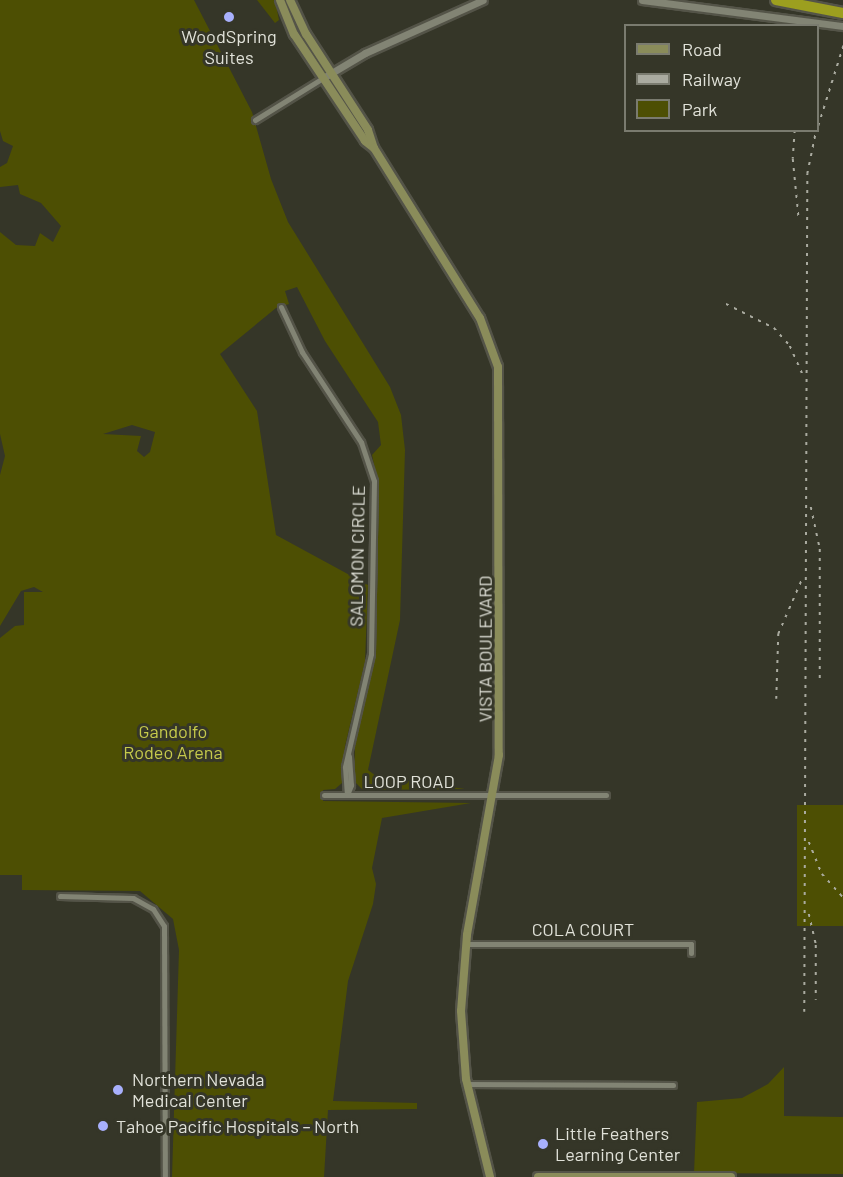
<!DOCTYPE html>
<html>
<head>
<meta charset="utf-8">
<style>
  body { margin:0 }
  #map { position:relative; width:843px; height:1177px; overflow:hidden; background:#353628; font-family:Barlow,sans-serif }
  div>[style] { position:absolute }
  .green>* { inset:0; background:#4d4f03; transform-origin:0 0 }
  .roads { filter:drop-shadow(2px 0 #545448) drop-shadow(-2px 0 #545448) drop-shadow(0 2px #545448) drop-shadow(0 -2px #545448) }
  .minor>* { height:5px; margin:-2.5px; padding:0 2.5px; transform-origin:2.5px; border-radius:2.5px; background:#828474 }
  .tertiary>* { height:7px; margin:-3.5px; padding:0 3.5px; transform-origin:3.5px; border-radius:3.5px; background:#828474 }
  .secondary>* { height:8px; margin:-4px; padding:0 4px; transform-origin:4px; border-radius:4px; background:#8a8c5a }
  .motorway>* { height:10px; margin:-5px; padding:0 5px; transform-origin:5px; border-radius:5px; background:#9c9f1f }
  .rail>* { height:1.5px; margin-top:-0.75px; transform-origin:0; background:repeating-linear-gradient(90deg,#aaaba0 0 3px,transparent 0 9px) }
  .dots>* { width:16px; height:16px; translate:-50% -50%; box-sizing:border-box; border:3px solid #353628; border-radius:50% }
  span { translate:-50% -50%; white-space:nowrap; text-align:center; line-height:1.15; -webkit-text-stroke:6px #353628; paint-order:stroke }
  .poi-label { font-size:18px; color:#e1e2d9 }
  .left { translate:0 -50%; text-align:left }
  .street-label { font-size:18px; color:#e1e2d9 }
  .park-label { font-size:18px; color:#c6ca4b }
  .legend { position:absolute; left:624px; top:24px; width:195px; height:108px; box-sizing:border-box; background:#353628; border:2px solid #7a7b6f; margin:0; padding:8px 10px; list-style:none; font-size:18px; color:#e1e2d9 }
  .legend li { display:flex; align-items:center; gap:12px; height:30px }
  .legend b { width:30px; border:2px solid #7a7b6f }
</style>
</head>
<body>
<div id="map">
  <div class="green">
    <div style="clip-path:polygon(evenodd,0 0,194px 0,252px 112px,271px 179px,288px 222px,390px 387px,401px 415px,405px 450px,400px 620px,368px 770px,376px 776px,465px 789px,363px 790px,354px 781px,355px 746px,376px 646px,379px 487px,372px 455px,381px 445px,378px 422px,325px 341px,297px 287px,285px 291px,289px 304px,276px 308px,220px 354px,257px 411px,276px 535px,368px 585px,365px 662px,345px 746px,342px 783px,335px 789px,323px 790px,323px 801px,471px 803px,382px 818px,372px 868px,376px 884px,373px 904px,348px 981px,333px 1101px,417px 1103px,417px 1109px,328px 1110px,324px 1177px,172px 1177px,179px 950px,173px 919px,140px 891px,22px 890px,22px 875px,0 875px,0 638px,15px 626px,24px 625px,24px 592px,43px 592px,34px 587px,21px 591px,0 626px,0 475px,5px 456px,0 434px,0 232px,16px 245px,35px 246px,40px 233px,53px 242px,61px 226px,41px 203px,20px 194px,18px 185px,0 187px,0 167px,7px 163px,13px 146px,3px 141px,0 131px,0 0,132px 425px,155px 432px,150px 452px,144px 457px,137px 451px,141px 436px,103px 434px,132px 425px)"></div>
    <div style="clip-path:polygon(257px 0,275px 0,279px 20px,275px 23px)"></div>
    <div style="left:843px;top:805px;width:121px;height:46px;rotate:90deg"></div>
    <div style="clip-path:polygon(784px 1067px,784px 1116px,843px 1117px,843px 1174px,694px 1173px,697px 1102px,742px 1098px,768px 1084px)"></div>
  </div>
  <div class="roads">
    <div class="minor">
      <div style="left:255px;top:120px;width:80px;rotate:-31.7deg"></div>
      <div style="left:281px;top:307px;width:50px;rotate:65deg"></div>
      <div style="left:302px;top:352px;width:108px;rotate:56.8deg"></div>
      <div style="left:361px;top:442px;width:41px;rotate:71.6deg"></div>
      <div style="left:374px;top:481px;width:173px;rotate:91deg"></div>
      <div style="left:371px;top:654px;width:116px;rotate:103deg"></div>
      <div style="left:345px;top:767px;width:28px;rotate:86deg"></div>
      <div style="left:324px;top:795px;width:282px"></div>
      <div style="left:347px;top:795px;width:11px;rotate:-68deg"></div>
      <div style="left:351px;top:785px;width:29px;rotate:-94deg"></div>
      <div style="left:60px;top:896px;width:73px;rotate:1.6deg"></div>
      <div style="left:133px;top:898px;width:23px;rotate:29deg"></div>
      <div style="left:153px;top:909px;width:20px;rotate:57deg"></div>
      <div style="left:164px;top:926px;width:251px;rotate:89.8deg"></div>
      <div style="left:466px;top:944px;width:225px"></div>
      <div style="left:691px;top:944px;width:9px;rotate:90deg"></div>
      <div style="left:467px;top:1084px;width:206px;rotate:0.3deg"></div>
    </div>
    <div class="tertiary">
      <div style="left:642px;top:0;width:203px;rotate:7.4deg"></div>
      <div style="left:323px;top:78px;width:49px;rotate:-30.8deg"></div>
      <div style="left:365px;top:53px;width:129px;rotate:-24.2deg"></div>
    </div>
    <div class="secondary">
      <div style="left:280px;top:0;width:37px;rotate:68deg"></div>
      <div style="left:294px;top:34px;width:128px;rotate:56.4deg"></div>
      <div style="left:365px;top:141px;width:11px;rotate:38deg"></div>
      <div style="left:290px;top:0;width:38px;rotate:65deg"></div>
      <div style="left:306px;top:34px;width:114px;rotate:57.1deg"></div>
      <div style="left:368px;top:130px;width:19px;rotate:72deg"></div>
      <div style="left:374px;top:148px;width:200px;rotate:58.1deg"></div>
      <div style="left:480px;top:318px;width:52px;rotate:69.8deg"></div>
      <div style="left:498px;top:367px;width:388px;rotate:89.9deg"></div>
      <div style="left:499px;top:755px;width:183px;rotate:100.1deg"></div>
      <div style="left:467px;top:935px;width:76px;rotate:94.5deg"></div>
      <div style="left:461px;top:1011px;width:68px;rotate:85.8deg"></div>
      <div style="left:466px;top:1079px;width:101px;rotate:76.2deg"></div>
      <div style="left:538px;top:1177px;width:193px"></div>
    </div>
    <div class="motorway">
      <div style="left:776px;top:0;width:68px;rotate:11deg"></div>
    </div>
  </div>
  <div class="rail">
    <div style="left:818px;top:126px;width:84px;rotate:-72.6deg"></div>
    <div style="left:795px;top:130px;width:29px;rotate:94deg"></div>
    <div style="left:793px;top:159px;width:61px;rotate:84.4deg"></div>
    <div style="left:726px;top:304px;width:54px;rotate:26.6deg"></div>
    <div style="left:774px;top:328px;width:24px;rotate:48deg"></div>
    <div style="left:790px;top:346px;width:30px;rotate:66deg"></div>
    <div style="left:811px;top:507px;width:43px;rotate:77.9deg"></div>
    <div style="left:820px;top:549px;width:131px;rotate:90deg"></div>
    <div style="left:776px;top:699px;width:65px;rotate:-88.2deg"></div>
    <div style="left:778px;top:634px;width:58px;rotate:-66.5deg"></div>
    <div style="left:809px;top:842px;width:35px;rotate:68deg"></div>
    <div style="left:822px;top:874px;width:31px;rotate:48deg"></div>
    <div style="left:809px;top:914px;width:32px;rotate:77deg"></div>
    <div style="left:816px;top:945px;width:55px;rotate:90deg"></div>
    <div style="left:804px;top:1012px;width:838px;rotate:-89.79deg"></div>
    <div style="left:807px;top:174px;width:45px;rotate:-78.4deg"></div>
  </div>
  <div class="dots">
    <div style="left:229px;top:17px;background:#a8b0fc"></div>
    <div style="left:118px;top:1090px;background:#a8b0fc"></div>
    <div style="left:103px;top:1126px;background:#a8b0fc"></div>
    <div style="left:543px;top:1144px;background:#a8b0fc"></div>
  </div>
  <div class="poi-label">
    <span style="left:229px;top:47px">WoodSpring<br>Suites</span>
    <span class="left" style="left:132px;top:1090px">Northern Nevada<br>Medical Center</span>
    <span class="left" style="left:116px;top:1126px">Tahoe Pacific Hospitals – North</span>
    <span class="left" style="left:555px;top:1144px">Little Feathers<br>Learning Center</span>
  </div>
  <div class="street-label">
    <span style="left:357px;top:556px;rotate:-89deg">SALOMON CIRCLE</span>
    <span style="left:485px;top:649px;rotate:-90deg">VISTA BOULEVARD</span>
    <span style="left:409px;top:781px">LOOP ROAD</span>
    <span style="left:583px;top:929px">COLA COURT</span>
  </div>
  <div class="park-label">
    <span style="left:173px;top:742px">Gandolfo<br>Rodeo Arena</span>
  </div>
  <ul class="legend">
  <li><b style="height:8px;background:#8a8c5a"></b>Road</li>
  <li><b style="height:8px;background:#aaaba0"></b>Railway</li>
  <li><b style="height:16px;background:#4d4f03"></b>Park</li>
  </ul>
</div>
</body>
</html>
